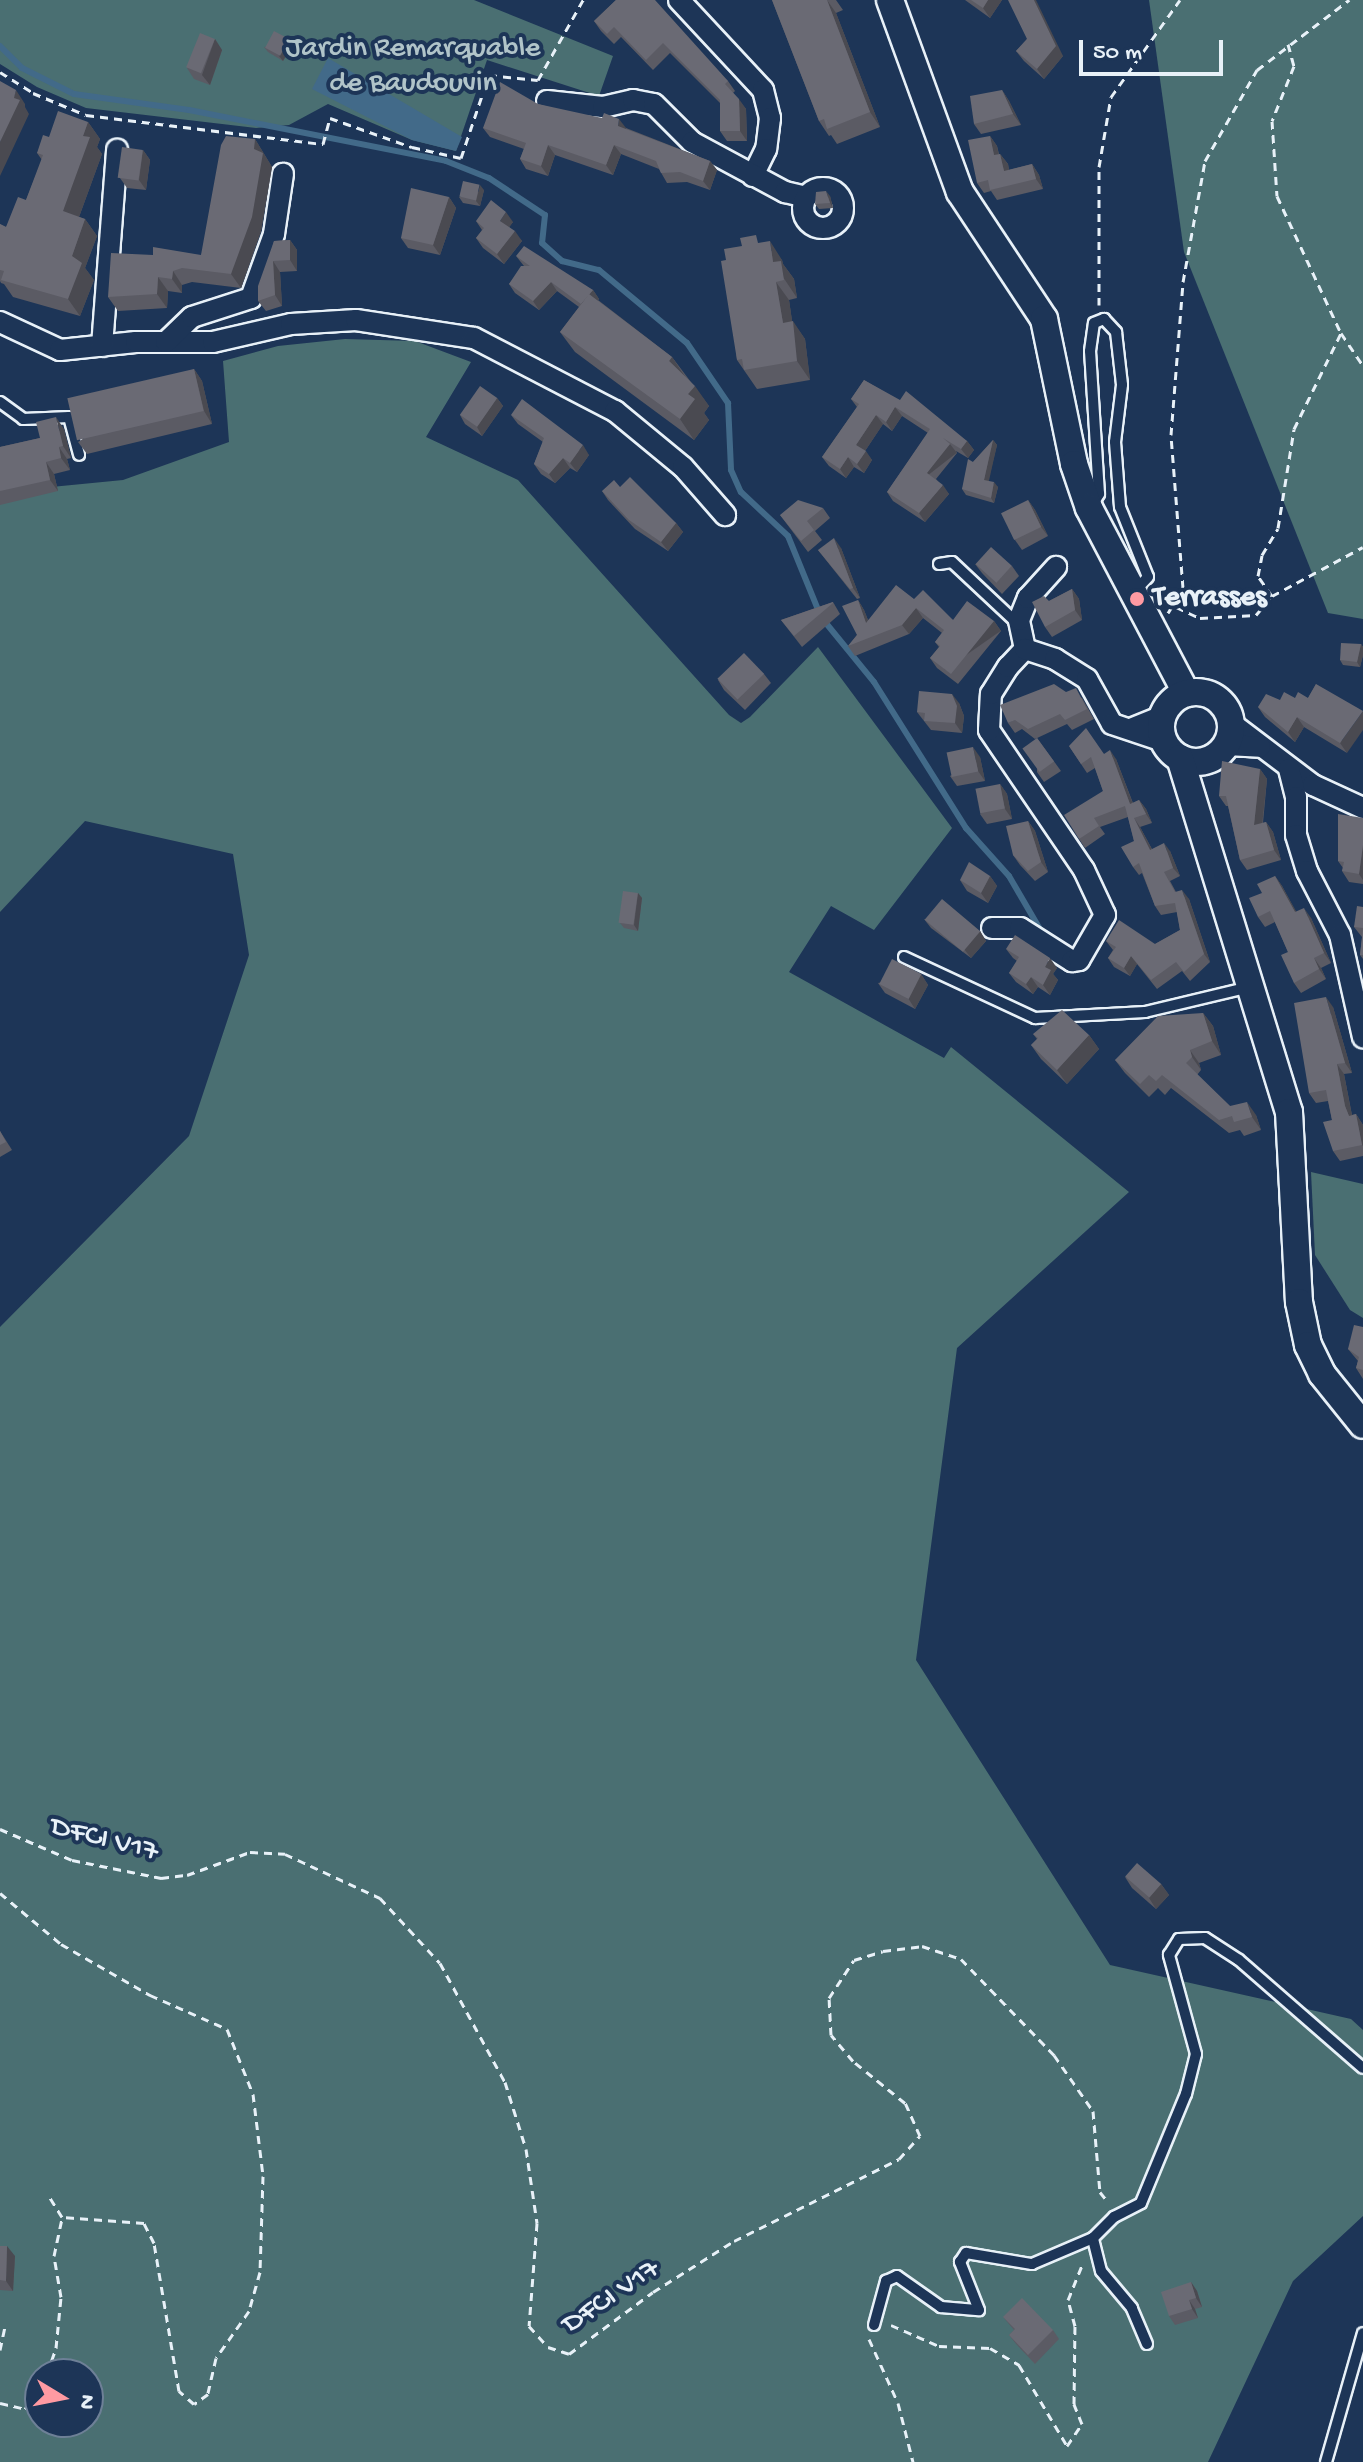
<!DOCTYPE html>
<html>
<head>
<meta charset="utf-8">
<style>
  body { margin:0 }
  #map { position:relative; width:1363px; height:2462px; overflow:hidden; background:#1d3557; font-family:"Gochi Hand",sans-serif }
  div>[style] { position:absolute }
  .green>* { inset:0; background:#4a6f72 }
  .water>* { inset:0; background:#426a89 }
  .stream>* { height:6px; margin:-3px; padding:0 3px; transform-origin:3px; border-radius:3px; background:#426a89 }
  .path>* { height:3px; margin-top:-1.5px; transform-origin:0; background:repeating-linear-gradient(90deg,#e8f1f8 0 8px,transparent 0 14px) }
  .roads { filter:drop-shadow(2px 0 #e8f1f8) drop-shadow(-2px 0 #e8f1f8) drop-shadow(0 2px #e8f1f8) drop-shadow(0 -2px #e8f1f8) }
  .service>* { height:10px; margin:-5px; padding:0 5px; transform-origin:5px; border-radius:5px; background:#1d3557 }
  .minor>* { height:20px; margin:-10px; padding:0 10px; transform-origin:10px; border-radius:10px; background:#1d3557 }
  .minor>.ring { margin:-10px; padding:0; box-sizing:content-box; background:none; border:20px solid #1d3557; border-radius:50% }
  .tertiary>* { height:26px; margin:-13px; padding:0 13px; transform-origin:13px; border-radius:13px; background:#1d3557 }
  .tertiary>.ring { margin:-13px; padding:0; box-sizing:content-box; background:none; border:26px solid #1d3557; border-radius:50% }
  .wall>* { inset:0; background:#5b5b64 }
  .shaded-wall>* { inset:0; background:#4a4a51; transform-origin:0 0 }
  .building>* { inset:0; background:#6a6a74; transform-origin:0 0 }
  .dots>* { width:22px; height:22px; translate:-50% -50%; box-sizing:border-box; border:4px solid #1d3557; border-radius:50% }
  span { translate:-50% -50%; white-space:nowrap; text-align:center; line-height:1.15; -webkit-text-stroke:8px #1d3557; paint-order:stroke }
  .park-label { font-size:30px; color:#b1c4c9 }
  .poi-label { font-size:30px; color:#e8f1f8; font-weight:700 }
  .left { translate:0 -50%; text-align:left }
  .street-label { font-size:30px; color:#e8f1f8 }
  .north { position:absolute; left:24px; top:2358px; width:80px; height:80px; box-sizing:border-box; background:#1d3557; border:2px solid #6e8097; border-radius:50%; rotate:100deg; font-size:22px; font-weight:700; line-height:32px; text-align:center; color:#e8f1f8 }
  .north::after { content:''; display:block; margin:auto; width:28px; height:36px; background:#ff9aa2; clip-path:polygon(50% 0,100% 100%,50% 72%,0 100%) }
  .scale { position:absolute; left:1079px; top:40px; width:144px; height:36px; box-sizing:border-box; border:4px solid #e8f1f8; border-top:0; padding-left:10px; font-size:24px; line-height:28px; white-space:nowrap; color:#e8f1f8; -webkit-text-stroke:6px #1d3557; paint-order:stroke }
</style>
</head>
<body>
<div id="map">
  <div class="green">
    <div style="clip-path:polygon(0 0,474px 0,613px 56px,599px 96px,487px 60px,456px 151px,412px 140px,328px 104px,289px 125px,256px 128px,86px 108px,37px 87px,0 64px)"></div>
    <div style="clip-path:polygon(1149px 0,1363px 0,1363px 619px,1328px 613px,1184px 252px)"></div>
    <div style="clip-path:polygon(evenodd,345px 339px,415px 341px,471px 362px,426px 437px,518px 480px,729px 715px,741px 723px,750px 717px,818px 647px,952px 828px,874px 930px,831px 906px,789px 972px,944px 1058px,951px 1047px,1129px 1192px,957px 1348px,916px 1660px,1110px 1965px,1351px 2019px,1363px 2030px,1363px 2216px,1293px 2281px,1208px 2462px,0 2462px,0 1327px,189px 1136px,249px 955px,233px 854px,85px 821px,0 912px,0 492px,123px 480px,229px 442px,223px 361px,278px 346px,345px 339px,40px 2374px,88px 2374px,88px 2422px,40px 2422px,40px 2374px)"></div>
    <div style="clip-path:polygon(1311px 1172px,1363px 1184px,1363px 1318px,1350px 1310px,1315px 1255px)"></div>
  </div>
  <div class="water">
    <div style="clip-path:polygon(328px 58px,462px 137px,456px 151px,412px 140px,312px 89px)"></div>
  </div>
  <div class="stream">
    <div style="left:0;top:46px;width:31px;rotate:45deg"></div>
    <div style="left:22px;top:68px;width:58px;rotate:26.6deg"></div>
    <div style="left:74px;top:94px;width:116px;rotate:7.9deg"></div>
    <div style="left:189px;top:110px;width:262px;rotate:11.2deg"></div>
    <div style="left:446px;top:161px;width:46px;rotate:21.6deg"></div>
    <div style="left:489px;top:178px;width:67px;rotate:33.5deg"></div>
    <div style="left:545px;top:215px;width:28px;rotate:96deg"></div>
    <div style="left:542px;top:243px;width:27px;rotate:42deg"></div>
    <div style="left:562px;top:261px;width:38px;rotate:14deg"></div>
    <div style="left:599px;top:270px;width:114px;rotate:39.7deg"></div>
    <div style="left:687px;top:343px;width:73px;rotate:55.7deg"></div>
    <div style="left:728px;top:403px;width:67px;rotate:87.4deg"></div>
    <div style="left:731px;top:470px;width:24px;rotate:66deg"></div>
    <div style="left:741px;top:492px;width:64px;rotate:43.1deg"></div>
    <div style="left:788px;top:536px;width:87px;rotate:67.8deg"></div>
    <div style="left:821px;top:617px;width:84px;rotate:50.8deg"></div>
    <div style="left:874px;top:682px;width:173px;rotate:57.8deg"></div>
    <div style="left:966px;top:828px;width:64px;rotate:48.1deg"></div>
    <div style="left:1009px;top:876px;width:64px;rotate:59.8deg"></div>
  </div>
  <div class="path">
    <div style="left:1288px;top:44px;width:23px;rotate:75deg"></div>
    <div style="left:1294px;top:66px;width:59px;rotate:111.8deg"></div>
    <div style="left:1272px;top:121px;width:75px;rotate:86.2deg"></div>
    <div style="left:1277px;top:196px;width:151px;rotate:65deg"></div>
    <div style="left:1341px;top:333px;width:40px;rotate:56deg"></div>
    <div style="left:0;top:72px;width:39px;rotate:32deg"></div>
    <div style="left:33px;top:93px;width:57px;rotate:22.5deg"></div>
    <div style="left:86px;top:115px;width:239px;rotate:7deg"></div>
    <div style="left:323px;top:144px;width:27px;rotate:-75deg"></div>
    <div style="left:330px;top:118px;width:87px;rotate:19.5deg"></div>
    <div style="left:412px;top:147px;width:50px;rotate:12.7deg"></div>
    <div style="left:461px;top:158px;width:88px;rotate:-71.4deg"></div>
    <div style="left:489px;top:75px;width:49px;rotate:5.8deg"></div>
    <div style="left:538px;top:80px;width:92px;rotate:-60.6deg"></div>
    <div style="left:1099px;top:305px;width:138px;rotate:-90deg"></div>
    <div style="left:1099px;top:167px;width:71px;rotate:-80.3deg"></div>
    <div style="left:1111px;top:97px;width:119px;rotate:-54.6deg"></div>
    <div style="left:1272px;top:596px;width:24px;rotate:-125deg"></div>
    <div style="left:1258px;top:576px;width:21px;rotate:-79deg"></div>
    <div style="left:1262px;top:555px;width:31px;rotate:-59deg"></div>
    <div style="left:1278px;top:528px;width:100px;rotate:-80.8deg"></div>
    <div style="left:1294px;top:429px;width:107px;rotate:-63.9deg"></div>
    <div style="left:1176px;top:607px;width:26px;rotate:25deg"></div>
    <div style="left:1200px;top:618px;width:56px;rotate:-3.1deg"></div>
    <div style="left:1256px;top:615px;width:25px;rotate:-50deg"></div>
    <div style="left:1272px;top:596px;width:103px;rotate:-28.3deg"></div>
    <div style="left:1168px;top:613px;width:29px;rotate:-59deg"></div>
    <div style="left:1183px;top:588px;width:153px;rotate:-94.5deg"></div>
    <div style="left:1171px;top:435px;width:153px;rotate:-85.5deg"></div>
    <div style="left:1183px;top:282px;width:123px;rotate:-79.7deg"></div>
    <div style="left:1205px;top:161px;width:105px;rotate:-60.3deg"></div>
    <div style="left:1257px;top:70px;width:116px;rotate:-37.3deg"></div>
    <div style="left:0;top:1829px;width:78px;rotate:23.3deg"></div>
    <div style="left:72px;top:1860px;width:91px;rotate:11.4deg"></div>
    <div style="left:161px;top:1878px;width:26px;rotate:-7deg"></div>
    <div style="left:187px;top:1875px;width:67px;rotate:-20.1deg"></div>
    <div style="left:250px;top:1852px;width:35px;rotate:3deg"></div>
    <div style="left:285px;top:1854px;width:105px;rotate:24.9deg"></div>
    <div style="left:380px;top:1898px;width:88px;rotate:47.3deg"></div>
    <div style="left:440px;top:1963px;width:136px;rotate:61.4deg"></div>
    <div style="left:505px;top:2082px;width:70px;rotate:72.6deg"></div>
    <div style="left:526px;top:2149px;width:75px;rotate:81.5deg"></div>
    <div style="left:537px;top:2223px;width:103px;rotate:94.4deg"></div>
    <div style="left:529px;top:2326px;width:28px;rotate:48deg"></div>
    <div style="left:548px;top:2347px;width:22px;rotate:18deg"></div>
    <div style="left:569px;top:2354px;width:104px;rotate:-36.4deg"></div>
    <div style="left:653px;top:2292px;width:96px;rotate:-32.2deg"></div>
    <div style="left:734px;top:2241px;width:184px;rotate:-26.4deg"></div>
    <div style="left:899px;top:2159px;width:31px;rotate:-48deg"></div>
    <div style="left:920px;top:2136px;width:36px;rotate:-114deg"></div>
    <div style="left:905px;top:2103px;width:67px;rotate:-141.1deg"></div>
    <div style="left:853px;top:2061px;width:34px;rotate:-130deg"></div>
    <div style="left:831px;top:2035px;width:37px;rotate:-93deg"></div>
    <div style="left:829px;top:1998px;width:45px;rotate:-56.7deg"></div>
    <div style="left:854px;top:1960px;width:30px;rotate:-17deg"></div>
    <div style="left:883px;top:1951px;width:39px;rotate:-7deg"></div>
    <div style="left:922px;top:1946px;width:41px;rotate:18.4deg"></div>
    <div style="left:961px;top:1959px;width:134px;rotate:45.9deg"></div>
    <div style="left:1054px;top:2055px;width:68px;rotate:55.1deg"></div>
    <div style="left:1093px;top:2111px;width:81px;rotate:85.1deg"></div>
    <div style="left:1100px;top:2192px;width:13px;rotate:51deg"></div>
    <div style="left:0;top:1893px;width:80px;rotate:39.9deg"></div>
    <div style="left:61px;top:1944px;width:103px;rotate:29.8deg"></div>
    <div style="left:150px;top:1995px;width:84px;rotate:23.8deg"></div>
    <div style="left:227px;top:2029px;width:70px;rotate:68.2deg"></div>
    <div style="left:253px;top:2094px;width:83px;rotate:83deg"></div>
    <div style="left:263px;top:2176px;width:96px;rotate:91.8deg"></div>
    <div style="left:260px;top:2272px;width:41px;rotate:105.8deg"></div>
    <div style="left:249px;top:2311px;width:57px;rotate:125.1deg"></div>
    <div style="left:216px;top:2358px;width:37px;rotate:103deg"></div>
    <div style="left:208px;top:2394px;width:17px;rotate:144deg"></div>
    <div style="left:194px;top:2404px;width:20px;rotate:-139deg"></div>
    <div style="left:179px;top:2391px;width:150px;rotate:-99.6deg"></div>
    <div style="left:154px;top:2243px;width:22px;rotate:-117deg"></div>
    <div style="left:144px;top:2223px;width:82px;rotate:-175.8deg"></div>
    <div style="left:62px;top:2217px;width:25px;rotate:-122deg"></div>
    <div style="left:891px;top:2325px;width:52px;rotate:23.6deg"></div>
    <div style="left:939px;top:2346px;width:51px;rotate:2.2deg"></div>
    <div style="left:990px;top:2348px;width:34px;rotate:30deg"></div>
    <div style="left:1019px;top:2365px;width:94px;rotate:59.3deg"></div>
    <div style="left:1067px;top:2446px;width:27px;rotate:-56deg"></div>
    <div style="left:1082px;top:2424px;width:22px;rotate:-112deg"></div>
    <div style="left:1074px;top:2404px;width:78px;rotate:-89.3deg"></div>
    <div style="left:1075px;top:2326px;width:27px;rotate:-105deg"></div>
    <div style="left:1068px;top:2300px;width:40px;rotate:-68deg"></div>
    <div style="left:869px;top:2339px;width:70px;rotate:65.6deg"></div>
    <div style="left:898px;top:2403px;width:61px;rotate:75.7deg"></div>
    <div style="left:0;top:2350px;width:25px;rotate:-78deg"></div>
    <div style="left:47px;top:2374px;width:28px;rotate:-71deg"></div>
    <div style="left:56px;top:2348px;width:51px;rotate:-84.4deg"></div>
    <div style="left:61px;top:2297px;width:42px;rotate:-99.7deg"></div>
    <div style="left:54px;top:2256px;width:40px;rotate:-78deg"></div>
    <div style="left:0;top:2403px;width:26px;rotate:13deg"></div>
    <div style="left:25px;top:2409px;width:24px;rotate:-52deg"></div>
  </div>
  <div class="roads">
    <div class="service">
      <div style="left:0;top:402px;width:29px;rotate:36deg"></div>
      <div style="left:23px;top:419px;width:46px;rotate:-2.5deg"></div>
      <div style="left:69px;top:417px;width:39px;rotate:75deg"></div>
      <div style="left:1093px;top:504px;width:12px;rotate:-59deg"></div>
      <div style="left:1099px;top:494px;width:143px;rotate:-93.6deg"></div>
      <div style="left:1090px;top:351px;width:28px;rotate:-82deg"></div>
      <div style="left:1094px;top:323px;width:11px;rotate:-22deg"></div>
      <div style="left:1104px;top:319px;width:18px;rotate:47deg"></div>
      <div style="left:1116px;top:332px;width:53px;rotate:83.5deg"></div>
      <div style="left:1122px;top:385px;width:57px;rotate:97deg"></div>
      <div style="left:1115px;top:442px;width:65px;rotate:85.6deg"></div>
      <div style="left:1120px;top:507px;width:75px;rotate:68.2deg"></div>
      <div style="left:1148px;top:577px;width:18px;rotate:133deg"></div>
      <div style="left:939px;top:564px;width:13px;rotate:-9deg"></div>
      <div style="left:952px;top:562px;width:89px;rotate:43.2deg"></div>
      <div style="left:904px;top:957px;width:145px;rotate:25deg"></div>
      <div style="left:1035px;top:1018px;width:110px;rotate:-3.1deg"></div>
      <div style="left:1145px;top:1012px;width:104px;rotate:-13.4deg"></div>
      <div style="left:874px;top:2325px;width:46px;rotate:-74.7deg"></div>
      <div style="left:886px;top:2281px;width:12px;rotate:-24deg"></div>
      <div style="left:897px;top:2276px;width:54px;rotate:35.2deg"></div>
      <div style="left:941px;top:2307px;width:38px;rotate:5deg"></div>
      <div style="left:979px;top:2310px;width:52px;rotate:-111.6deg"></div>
      <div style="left:960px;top:2262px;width:11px;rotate:-56deg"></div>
      <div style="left:966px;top:2253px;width:67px;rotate:9.5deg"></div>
      <div style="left:1032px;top:2264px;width:66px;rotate:-23.1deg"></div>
      <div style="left:1147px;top:2344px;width:39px;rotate:-113deg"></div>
      <div style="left:1132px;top:2308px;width:48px;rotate:-130deg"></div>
      <div style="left:1101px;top:2271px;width:34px;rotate:-104deg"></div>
      <div style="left:1093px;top:2238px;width:30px;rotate:-45deg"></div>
      <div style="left:1114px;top:2217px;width:30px;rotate:-27deg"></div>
      <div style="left:1141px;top:2203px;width:118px;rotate:-67.6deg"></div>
      <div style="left:1186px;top:2094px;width:41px;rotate:-76deg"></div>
      <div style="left:1196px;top:2054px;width:103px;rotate:-105.3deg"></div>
      <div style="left:1169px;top:1955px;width:19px;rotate:-58deg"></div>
      <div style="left:1179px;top:1939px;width:26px;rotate:-2deg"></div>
      <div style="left:1205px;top:1938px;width:40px;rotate:32.9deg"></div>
      <div style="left:1239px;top:1960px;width:164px;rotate:41.1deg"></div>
      <div style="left:1326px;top:2462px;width:134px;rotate:-74deg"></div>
    </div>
    <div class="minor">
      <div style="left:679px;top:0;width:123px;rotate:47deg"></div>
      <div style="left:763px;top:90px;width:29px;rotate:76deg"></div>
      <div style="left:770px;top:118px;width:31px;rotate:97deg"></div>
      <div style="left:766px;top:149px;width:30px;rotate:116deg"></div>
      <div style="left:547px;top:101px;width:56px;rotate:6.1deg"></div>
      <div style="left:603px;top:107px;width:31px;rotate:-13deg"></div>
      <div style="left:633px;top:100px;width:21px;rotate:11deg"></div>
      <div style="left:654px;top:104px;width:54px;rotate:45deg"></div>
      <div style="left:692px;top:142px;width:106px;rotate:28.3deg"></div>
      <div style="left:785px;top:192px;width:22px;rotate:13deg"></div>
      <div class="ring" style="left:803px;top:188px;width:20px;height:20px"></div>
      <div style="left:0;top:322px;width:66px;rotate:25deg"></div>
      <div style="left:60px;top:350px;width:76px;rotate:-6deg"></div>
      <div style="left:136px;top:342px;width:77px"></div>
      <div style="left:213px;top:342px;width:80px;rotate:-13deg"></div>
      <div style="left:291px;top:324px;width:65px;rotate:-3.5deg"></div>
      <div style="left:356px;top:320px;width:119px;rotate:8.7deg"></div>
      <div style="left:474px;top:338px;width:159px;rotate:27.4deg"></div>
      <div style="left:615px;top:411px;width:88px;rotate:39.5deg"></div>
      <div style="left:683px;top:467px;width:64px;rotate:48.8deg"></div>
      <div style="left:166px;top:342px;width:36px;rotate:-44deg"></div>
      <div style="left:192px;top:317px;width:62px;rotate:-17.9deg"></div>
      <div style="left:251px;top:298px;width:68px;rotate:-70.2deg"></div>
      <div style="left:274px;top:234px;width:61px;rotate:-81.5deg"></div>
      <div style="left:102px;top:346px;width:197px;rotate:-85.6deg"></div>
      <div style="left:1025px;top:649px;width:30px;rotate:-102deg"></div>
      <div style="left:1019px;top:620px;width:24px;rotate:-68deg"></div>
      <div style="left:1028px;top:598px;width:42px;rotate:-47.9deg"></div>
      <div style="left:1231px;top:723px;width:103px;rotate:37.1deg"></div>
      <div style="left:1313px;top:785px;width:55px;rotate:24.7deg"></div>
      <div style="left:1133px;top:728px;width:32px;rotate:-22deg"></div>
      <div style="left:1227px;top:745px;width:33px;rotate:3deg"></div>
      <div style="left:1289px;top:769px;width:29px;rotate:76deg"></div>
      <div style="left:1296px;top:797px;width:38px;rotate:90deg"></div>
      <div style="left:1296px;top:835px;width:38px;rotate:73deg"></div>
      <div style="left:1307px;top:871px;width:72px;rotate:62.7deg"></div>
      <div style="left:1340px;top:935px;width:105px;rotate:77.3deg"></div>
      <div style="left:992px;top:928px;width:28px"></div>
      <div style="left:1020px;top:928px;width:62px;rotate:32.4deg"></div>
      <div style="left:1072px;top:961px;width:7px;rotate:-8deg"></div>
      <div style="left:1079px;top:960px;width:52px;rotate:-60deg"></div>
      <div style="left:1105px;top:915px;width:50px;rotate:-115deg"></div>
      <div style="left:1084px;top:870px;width:169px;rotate:-124.2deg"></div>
      <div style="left:989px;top:730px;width:36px;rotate:-87deg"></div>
      <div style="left:991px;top:694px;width:32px;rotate:-58deg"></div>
      <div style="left:1008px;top:667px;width:25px;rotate:-47deg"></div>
      <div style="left:1025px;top:649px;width:32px;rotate:18deg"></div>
      <div style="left:1055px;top:659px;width:38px;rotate:32deg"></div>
      <div style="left:1087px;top:679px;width:51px;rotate:60.9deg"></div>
      <div style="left:1112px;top:724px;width:54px;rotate:18.4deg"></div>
    </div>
    <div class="tertiary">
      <div style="left:890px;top:0;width:204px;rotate:70deg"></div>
      <div style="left:960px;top:192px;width:152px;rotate:56.5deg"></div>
      <div style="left:1044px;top:319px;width:148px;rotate:78.3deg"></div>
      <div style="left:1074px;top:464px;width:46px;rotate:71.2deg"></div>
      <div style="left:1089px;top:508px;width:209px;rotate:62.3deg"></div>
      <div class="ring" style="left:1161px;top:692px;width:44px;height:44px"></div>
      <div style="left:1180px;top:758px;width:370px;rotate:72.9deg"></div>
      <div style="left:1289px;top:1112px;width:190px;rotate:87deg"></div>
      <div style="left:1299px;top:1302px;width:44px;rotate:78.2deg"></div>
      <div style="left:1308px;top:1345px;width:32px;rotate:64deg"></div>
      <div style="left:1322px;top:1374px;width:65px;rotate:51.2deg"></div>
    </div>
  </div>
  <div class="wall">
    <div style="clip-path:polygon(616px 0,728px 81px,735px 91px,733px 93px,746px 109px,747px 141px,727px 141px,720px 131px,720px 103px,670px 53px,653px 70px,621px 37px,614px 44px,601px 31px,594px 21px)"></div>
    <div style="clip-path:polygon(772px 0,836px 0,843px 10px,836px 13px,880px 127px,837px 144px,831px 135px,829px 136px,819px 121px)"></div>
    <div style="clip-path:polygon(965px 0,1002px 0,990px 18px)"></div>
    <div style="clip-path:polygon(215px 39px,222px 50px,210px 85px,194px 79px,187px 68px)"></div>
    <div style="clip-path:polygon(1027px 39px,1063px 56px,1044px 79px,1024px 61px,1016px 51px)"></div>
    <div style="clip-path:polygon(293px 44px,283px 61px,268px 52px,264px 47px)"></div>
    <div style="clip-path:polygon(1002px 90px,1009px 101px,1021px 125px,981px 134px,974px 124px)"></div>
    <div style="clip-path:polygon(538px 104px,626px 128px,710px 161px,717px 170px,710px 190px,687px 182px,667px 183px,659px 169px,621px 154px,613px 175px,555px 155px,548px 176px,526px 169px,520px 159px,524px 149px,490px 137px,483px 128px)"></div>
    <div style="clip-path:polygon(88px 122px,100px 139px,97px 147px,102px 154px,79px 217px,85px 219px,97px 236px,85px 268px,94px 280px,80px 316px,13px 297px,4px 284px,1px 283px,0 281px,0 224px,6px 227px,26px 200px,42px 160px,37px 153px,49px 137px)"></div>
    <div style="clip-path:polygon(990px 136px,997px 146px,999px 154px,1000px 154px,1008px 164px,1009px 170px,1032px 164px,1039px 175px,1043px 189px,997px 200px,991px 191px,984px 193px,977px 183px)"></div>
    <div style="clip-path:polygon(255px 139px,272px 167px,261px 231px,241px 288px,192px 282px,182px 285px,182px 293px,168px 291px,167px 308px,118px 311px,108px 297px,153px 255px,201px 255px)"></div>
    <div style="clip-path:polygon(143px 150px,150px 160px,146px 190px,127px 188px,120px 178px)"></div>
    <div style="clip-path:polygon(484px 190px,480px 206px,463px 203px,459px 197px)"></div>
    <div style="clip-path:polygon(830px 196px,833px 208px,819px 209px,815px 204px)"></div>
    <div style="clip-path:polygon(449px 197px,456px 208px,440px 255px,408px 248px,401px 238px)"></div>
    <div style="clip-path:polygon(476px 221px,513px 222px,509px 227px,522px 241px,504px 264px,483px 248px,476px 238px,482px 230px)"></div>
    <div style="clip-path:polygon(290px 240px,297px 250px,297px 271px,280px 272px,282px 306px,266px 311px,258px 301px,274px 241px)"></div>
    <div style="clip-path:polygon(762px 243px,782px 260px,783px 264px,794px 279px,797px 298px,789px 300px,792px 321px,805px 339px,810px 380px,757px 389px,737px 360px,726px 260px)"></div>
    <div style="clip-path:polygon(516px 256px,593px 290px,599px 299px,598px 300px,672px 357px,709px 406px,704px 413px,709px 420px,694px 440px,575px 352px,560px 332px,579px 307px,557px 291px,539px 310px,515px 293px,509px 284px,524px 266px)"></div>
    <div style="clip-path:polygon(194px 369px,202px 381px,212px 424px,87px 454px,78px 442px)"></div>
    <div style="clip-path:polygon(864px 380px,967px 441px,974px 450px,968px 458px,956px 451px,957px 453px,936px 479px,949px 494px,925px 522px,893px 501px,887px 492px,928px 433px,902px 416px,892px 431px,883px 424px,865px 451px,872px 460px,864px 473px,854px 467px,846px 478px,829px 466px,822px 457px,857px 407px,851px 399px)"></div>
    <div style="clip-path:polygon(497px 398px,503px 406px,482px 436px,465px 424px,460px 415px)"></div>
    <div style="clip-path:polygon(511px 415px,589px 455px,577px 472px,570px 468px,555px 483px,541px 474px,534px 464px,543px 442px,518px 424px)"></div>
    <div style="clip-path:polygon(64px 429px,71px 458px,67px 459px,70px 470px,54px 474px,58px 491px,0 505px,0 447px,40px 438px)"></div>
    <div style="clip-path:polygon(993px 440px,997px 445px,988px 481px,998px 487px,994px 503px,966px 495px,962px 489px,973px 462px)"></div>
    <div style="clip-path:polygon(620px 487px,676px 523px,683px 532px,668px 551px,635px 529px,608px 500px,602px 491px)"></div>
    <div style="clip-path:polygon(1028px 500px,1035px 510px,1048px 536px,1022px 550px,1015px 540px)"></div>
    <div style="clip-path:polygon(823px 508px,830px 518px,815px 531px,822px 540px,808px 552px,780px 515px)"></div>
    <div style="clip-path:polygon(841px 548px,860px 598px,857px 599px,818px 550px)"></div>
    <div style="clip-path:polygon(975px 564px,1012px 566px,1019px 576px,1002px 594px,982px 573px)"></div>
    <div style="clip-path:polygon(1072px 589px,1079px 599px,1082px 620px,1052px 637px,1045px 627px,1049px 601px)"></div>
    <div style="clip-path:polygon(914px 599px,953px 620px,994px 621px,1001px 631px,958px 684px,937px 668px,930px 658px,939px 647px,935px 642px,942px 633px,923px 618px,909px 634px,855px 656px,848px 646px,857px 635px,858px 600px,864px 610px,868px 620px)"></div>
    <div style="clip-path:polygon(833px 602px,840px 614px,802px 647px,781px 620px)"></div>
    <div style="clip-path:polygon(1361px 644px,1363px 647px,1363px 655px,1360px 667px,1343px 665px,1340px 660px)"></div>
    <div style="clip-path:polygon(764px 674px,771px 683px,745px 710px,724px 690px,718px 680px)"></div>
    <div style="clip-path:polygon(1316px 684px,1347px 753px,1304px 727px,1295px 742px,1265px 717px,1258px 707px,1280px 700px,1308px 698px)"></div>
    <div style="clip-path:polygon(1066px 692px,1082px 698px,1094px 719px,1072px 730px,1067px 724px,1035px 739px,1022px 729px,1015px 733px,1008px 723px)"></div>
    <div style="clip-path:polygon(959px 703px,964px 716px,962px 733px,931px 730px,917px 712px)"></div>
    <div style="clip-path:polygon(1037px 738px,1061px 771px,1044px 782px,1037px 772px)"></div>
    <div style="clip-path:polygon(1069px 746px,1104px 754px,1116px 759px,1133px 803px,1139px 800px,1146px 809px,1152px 823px,1140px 827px,1152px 849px,1170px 851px,1180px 876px,1170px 881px,1176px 892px,1189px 899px,1210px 962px,1190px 981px,1182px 971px,1157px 989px,1137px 964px,1130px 976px,1114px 967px,1108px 958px,1113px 950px,1106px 941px,1155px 944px,1180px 930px,1177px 912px,1161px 915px,1155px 906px,1142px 873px,1139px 875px,1133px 867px,1134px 841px,1128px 817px,1100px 827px,1105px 834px,1085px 848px,1079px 839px,1103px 791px,1095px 768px,1087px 773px)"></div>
    <div style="clip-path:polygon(980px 757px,985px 781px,957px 786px,950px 776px)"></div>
    <div style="clip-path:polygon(1260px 769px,1267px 779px,1263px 823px,1266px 822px,1273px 832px,1281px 860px,1247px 870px,1240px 860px,1228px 806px,1226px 806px,1219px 796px)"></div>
    <div style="clip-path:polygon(1000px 784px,1007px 794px,1012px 819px,987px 824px,980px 814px)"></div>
    <div style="clip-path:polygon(1363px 818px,1363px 884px,1349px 882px,1342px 871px,1343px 868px,1338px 861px)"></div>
    <div style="clip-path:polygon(1028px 821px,1035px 831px,1048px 872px,1035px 881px,1020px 865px,1013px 855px)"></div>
    <div style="clip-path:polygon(990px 876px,997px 886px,988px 903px,967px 891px,960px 880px)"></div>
    <div style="clip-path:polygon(1275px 876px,1282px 886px,1296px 912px,1311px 918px,1331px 963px,1321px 968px,1326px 979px,1301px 993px,1294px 983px,1288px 952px,1275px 922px,1265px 927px,1258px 917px,1262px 893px)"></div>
    <div style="clip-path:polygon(638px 893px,642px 898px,638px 931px,624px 928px,620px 923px)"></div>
    <div style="clip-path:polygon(1363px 907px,1363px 959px,1360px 955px,1362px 937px,1354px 927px)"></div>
    <div style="clip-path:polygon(924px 919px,980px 931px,986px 941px,971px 958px,931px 928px)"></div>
    <div style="clip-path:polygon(1006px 949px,1057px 968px,1053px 974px,1058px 980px,1050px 995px,1038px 987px,1033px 994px,1016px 982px,1009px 973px,1017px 961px,1013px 958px)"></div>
    <div style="clip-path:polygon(921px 974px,928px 985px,915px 1009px,885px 993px,878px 983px)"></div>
    <div style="clip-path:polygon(1333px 1007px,1352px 1073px,1344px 1074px,1352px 1115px,1356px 1114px,1363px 1125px,1363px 1156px,1340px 1161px,1333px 1151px,1332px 1120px,1328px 1101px,1316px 1103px,1309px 1093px)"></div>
    <div style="clip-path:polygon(1203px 1013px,1213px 1026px,1221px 1055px,1199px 1063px,1201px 1070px,1197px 1075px,1230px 1106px,1256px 1115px,1261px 1130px,1244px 1136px,1240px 1130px,1229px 1133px,1171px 1088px,1165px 1095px,1158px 1088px,1149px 1097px,1125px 1073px,1115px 1060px)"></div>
    <div style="clip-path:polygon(1033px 1034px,1089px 1035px,1099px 1049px,1067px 1084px,1041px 1059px,1031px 1045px,1037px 1039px)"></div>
    <div style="clip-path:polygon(0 1131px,12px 1150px,0 1157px)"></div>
    <div style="clip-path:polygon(1363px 1327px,1363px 1379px,1356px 1368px,1358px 1361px,1348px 1349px)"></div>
    <div style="clip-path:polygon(1125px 1877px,1161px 1884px,1169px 1895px,1156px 1909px,1132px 1888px)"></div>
    <div style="clip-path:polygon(0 2246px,15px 2256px,13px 2291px,0 2290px)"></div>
    <div style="clip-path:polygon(1191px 2282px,1197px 2291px,1202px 2307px,1195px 2309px,1198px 2318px,1175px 2325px,1169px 2316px)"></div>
    <div style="clip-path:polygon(1003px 2317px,1053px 2330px,1059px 2339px,1035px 2364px,1016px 2344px,1009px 2335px,1014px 2330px)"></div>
  </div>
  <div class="shaded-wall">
    <div style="clip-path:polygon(827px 0,836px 13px,880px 127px,870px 112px)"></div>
    <div style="clip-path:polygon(988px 0,1002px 0,990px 18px,983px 8px)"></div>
    <div style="clip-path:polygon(1034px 0,1036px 0,1063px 56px,1044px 79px,1037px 69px)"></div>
    <div style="clip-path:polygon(215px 39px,222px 50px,210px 85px,202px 75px)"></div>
    <div style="clip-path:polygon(289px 39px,293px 44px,283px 61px,279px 56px)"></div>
    <div style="clip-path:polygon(16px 90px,25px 104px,25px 107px,29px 114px,0 176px,0 142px)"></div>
    <div style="clip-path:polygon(1002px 90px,1009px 101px,1021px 125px,1013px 114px)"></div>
    <div style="clip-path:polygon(739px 99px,746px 109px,747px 141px,740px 131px)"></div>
    <div style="clip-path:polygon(619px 119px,626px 128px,625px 136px,618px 126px)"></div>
    <div style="clip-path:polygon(88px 122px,100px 139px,97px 147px,102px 154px,75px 228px,63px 211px,83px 136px)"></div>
    <div style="clip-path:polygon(990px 136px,997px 146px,1001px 166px,994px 155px)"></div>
    <div style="clip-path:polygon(255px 139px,272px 167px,261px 231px,241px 288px,231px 274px)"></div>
    <div style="clip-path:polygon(548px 145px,555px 155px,548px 176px,541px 166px)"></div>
    <div style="clip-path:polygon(614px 145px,621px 154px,613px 175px,606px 165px)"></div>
    <div style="clip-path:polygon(143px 150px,150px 160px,146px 190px,139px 180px)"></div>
    <div style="clip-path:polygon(1000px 154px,1008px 164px,1011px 181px,1004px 171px)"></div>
    <div style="clip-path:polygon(710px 161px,717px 170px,710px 190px,703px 181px)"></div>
    <div style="clip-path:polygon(1032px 164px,1039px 175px,1043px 189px,1036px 179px)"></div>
    <div style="clip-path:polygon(480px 185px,484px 190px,480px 206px,476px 201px)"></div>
    <div style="clip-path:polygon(826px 191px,830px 196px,833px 208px,830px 203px)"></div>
    <div style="clip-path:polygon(449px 197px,456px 208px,440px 255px,433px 245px)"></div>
    <div style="clip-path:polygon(506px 212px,513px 222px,507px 230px,500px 221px)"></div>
    <div style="clip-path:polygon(85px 219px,97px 236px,85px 268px,94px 280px,80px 316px,68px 299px,72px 256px)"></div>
    <div style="clip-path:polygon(515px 231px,522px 241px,504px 264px,497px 254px)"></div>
    <div style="clip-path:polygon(290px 240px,297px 250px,297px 271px,290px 260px)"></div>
    <div style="clip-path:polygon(770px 241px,782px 260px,783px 264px,794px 279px,797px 298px,773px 262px)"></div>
    <div style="clip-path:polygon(273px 261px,280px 272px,282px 306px,275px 295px)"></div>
    <div style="clip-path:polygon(173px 271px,182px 285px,182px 293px,172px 279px)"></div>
    <div style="clip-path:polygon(158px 277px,168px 291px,167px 308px,157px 294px)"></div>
    <div style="clip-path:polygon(551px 282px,557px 291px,539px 310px,533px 301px)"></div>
    <div style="clip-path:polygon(776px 282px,789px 300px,793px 327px,793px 321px,805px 339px,810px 380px,797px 361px,783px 323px)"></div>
    <div style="clip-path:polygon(593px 290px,599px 299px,588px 313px,581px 304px)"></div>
    <div style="clip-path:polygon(672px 357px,686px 378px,669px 361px)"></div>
    <div style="clip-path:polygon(194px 369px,202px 381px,212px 424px,204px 411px)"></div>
    <div style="clip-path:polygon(695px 386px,709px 406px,704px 413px,709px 420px,694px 440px,680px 419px,688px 394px)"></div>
    <div style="clip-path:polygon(497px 398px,503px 406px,482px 436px,477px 427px)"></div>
    <div style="clip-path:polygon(895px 407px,902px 416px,892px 431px,886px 422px)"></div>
    <div style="clip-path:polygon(876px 415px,883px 424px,863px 454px,856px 445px)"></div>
    <div style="clip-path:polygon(56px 417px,64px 429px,71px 458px,63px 446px)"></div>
    <div style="clip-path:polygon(993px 440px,997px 445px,988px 485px,984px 480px)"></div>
    <div style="clip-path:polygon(967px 441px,974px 450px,968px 458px,961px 449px)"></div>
    <div style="left:950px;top:444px;width:11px;height:37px;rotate:52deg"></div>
    <div style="clip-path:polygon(583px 445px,589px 455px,577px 472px,570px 463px)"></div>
    <div style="clip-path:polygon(59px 447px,67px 459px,70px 470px,61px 458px)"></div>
    <div style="clip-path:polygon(866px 451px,872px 460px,864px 473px,857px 464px)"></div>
    <div style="clip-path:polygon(848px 457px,854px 467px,846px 478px,840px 469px)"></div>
    <div style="clip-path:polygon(563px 458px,570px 468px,555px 483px,549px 474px)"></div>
    <div style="clip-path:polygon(46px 462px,54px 474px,58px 491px,50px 480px)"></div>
    <div style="clip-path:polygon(994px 482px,998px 487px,994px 503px,991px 498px)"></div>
    <div style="clip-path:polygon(943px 485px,949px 494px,925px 522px,919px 513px)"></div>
    <div style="clip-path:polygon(1028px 500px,1035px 510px,1048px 536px,1041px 527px)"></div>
    <div style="clip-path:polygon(676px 523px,683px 532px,668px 551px,661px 542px)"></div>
    <div style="clip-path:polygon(834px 538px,841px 548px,860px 598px,853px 588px)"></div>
    <div style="clip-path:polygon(1072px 589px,1079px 599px,1082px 620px,1075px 610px)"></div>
    <div style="clip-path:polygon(858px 600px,864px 610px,873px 633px,866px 623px)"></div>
    <div style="clip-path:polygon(916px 608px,923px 618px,909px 634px,902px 625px)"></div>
    <div style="left:994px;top:621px;width:12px;height:68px;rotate:55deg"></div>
    <div style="clip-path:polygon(1361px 644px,1363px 647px,1363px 655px,1360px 667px,1357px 662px)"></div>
    <div style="clip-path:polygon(952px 694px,959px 703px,964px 716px,962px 733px,955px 723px)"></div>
    <div style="clip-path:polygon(1363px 711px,1363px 730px,1347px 753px,1340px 743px)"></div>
    <div style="clip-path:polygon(1297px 717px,1304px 727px,1295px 742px,1288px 732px)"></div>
    <div style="clip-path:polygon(973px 747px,980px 757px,985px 781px,978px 771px)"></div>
    <div style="clip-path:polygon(1110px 750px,1116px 759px,1136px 812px,1130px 804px)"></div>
    <div style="clip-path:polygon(1260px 769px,1267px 779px,1261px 835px,1254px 825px)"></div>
    <div style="clip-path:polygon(1000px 784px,1007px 794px,1012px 819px,1005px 809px)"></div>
    <div style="clip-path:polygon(1139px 800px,1146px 809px,1152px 823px,1146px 814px)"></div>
    <div style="clip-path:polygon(1134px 818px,1140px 827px,1157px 859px,1150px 850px)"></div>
    <div style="clip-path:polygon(1028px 821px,1035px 831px,1048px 872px,1041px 862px)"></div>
    <div style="clip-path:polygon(1266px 822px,1273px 832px,1281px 860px,1274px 850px)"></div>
    <div style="clip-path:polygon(1164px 843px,1170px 851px,1180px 876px,1173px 868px)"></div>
    <div style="clip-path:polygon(1363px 845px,1363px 880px,1359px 874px)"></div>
    <div style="clip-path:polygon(990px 876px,997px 886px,988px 903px,981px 893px)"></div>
    <div style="clip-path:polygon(1275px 876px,1282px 886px,1302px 922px,1295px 912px)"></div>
    <div style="clip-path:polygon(1182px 890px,1189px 899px,1210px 962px,1204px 954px)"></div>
    <div style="clip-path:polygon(638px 893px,642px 898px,638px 931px,634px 925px)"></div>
    <div style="clip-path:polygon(1304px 908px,1311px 918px,1331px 963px,1324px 953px)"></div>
    <div style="clip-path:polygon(980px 931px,986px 941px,971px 958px,964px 949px)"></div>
    <div style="clip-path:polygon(1131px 956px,1137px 964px,1130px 976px,1124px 968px)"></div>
    <div style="clip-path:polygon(1050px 958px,1057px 968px,1053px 974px,1058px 980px,1050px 995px,1043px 985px,1045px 967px)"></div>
    <div style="clip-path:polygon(1314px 958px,1321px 968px,1326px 979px,1319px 969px)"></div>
    <div style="clip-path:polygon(921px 974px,928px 985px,915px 1009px,908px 998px)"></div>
    <div style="clip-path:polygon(1031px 977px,1038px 987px,1033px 994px,1026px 984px)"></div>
    <div style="clip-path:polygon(1326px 997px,1333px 1007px,1352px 1073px,1345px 1063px)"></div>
    <div style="clip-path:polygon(1203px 1013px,1213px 1026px,1221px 1055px,1212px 1041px)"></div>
    <div style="clip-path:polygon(1089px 1035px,1099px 1049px,1067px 1084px,1057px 1070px)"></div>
    <div style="clip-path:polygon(1190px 1050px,1199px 1063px,1201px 1070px,1192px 1057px)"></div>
    <div style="clip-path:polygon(1337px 1064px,1344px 1074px,1352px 1116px,1349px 1116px,1345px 1106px)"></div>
    <div style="clip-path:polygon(1247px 1102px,1256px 1115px,1261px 1130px,1252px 1117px)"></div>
    <div style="clip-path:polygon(1356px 1114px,1363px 1125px,1363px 1146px,1362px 1145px)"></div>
    <div style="clip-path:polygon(1161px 1884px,1169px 1895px,1156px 1909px,1149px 1898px)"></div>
    <div style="clip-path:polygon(7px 2246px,15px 2256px,13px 2291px,6px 2281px)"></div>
    <div style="clip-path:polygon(1191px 2282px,1197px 2291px,1202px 2307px,1196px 2298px)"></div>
    <div style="clip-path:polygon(1189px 2300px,1195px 2309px,1198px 2318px,1192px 2309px)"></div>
  </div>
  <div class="building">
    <div style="clip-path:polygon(616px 0,655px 0,728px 81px,725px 84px,739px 99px,740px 131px,720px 131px,720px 100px,663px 43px,646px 60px,614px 27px,607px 34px,594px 21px)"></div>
    <div style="clip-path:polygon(772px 0,827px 0,870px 112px,827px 129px,824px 119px,819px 121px)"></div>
    <div style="clip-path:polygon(971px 0,988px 0,983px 8px)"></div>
    <div style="clip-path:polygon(1008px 0,1034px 0,1056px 46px,1037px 69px,1016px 51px,1027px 39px)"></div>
    <div style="left:274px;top:31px;width:17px;height:19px;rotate:28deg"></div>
    <div style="left:200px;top:33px;width:16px;height:37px;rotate:22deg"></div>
    <div style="clip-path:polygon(0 81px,16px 90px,14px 98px,20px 100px,0 142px)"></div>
    <div style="clip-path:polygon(500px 82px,538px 104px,602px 118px,604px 113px,619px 119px,618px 126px,710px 161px,703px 181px,680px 172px,661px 173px,656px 161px,614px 145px,606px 165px,548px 145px,541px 166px,520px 159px,526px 143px,483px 128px)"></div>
    <div style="clip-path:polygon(1002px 90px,1013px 114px,974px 124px,970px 96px)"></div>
    <div style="clip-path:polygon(58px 111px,88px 122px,83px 136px,90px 137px,63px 211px,85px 219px,72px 256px,82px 263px,68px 299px,1px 280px,4px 271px,0 270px,0 224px,6px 227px,18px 197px,26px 200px,43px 155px,37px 153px,43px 135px,49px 137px)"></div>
    <div style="clip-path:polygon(226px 136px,255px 139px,254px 149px,263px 153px,252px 217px,231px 274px,182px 268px,173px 271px,172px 279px,158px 277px,157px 294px,108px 297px,111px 253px,153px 255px,153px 247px,201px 255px,221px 145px)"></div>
    <div style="clip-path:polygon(990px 136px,994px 155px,1000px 154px,1004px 171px,1032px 164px,1036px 179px,990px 190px,988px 180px,977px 183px,968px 140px)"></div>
    <div style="left:122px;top:147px;width:21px;height:31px;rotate:8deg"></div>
    <div style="left:463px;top:181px;width:17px;height:16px;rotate:13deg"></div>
    <div style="clip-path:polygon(411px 188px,449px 197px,433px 245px,401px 238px)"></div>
    <div style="clip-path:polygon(826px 191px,830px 203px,815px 204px,816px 192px)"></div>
    <div style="clip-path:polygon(491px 200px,506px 212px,500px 221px,515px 231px,497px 254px,476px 238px,484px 228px,476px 221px)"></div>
    <div style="clip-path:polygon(756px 235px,758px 243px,770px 241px,773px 262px,781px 261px,784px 280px,776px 282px,783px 323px,793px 321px,797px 361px,744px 370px,742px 359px,737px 360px,721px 261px,726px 260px,724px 249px,742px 246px,740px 238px)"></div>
    <div style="clip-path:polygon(290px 240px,290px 260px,273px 261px,275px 295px,258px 301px,258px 286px,274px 241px)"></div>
    <div style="clip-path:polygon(524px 246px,593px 290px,581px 304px,551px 282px,533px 301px,509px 284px,521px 266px,530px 266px,516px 256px)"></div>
    <div style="clip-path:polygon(589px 294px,672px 357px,669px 361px,695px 386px,688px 394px,695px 399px,680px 419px,560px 332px)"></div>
    <div style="left:194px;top:369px;width:43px;height:130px;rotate:77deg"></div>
    <div style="clip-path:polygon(864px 380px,900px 400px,906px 391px,967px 441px,961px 449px,943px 438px,950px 444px,927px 473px,943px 485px,919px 513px,887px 492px,930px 429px,895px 407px,886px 422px,876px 415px,856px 445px,866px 451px,857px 464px,848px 457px,840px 469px,822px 457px,859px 404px,851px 399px)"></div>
    <div style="left:480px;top:386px;width:21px;height:35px;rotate:35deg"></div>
    <div style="clip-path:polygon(522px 399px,583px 445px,570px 463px,563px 458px,549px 474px,534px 464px,544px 438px,511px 415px)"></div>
    <div style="clip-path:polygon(56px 417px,63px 446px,59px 447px,61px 458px,46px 462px,50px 480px,0 491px,0 447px,40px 438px,36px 422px)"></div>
    <div style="clip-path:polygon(993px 440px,984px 480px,994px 482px,991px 498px,962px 489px,968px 459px,973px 462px)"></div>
    <div style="clip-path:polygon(630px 477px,676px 523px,661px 542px,629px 520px,602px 491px,614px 480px,620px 487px)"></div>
    <div style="clip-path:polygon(798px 500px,823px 508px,807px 521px,814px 530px,801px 541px,780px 515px)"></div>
    <div style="left:1028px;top:500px;width:30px;height:30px;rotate:64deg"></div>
    <div style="clip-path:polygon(834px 538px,853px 588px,850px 589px,818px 550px)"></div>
    <div style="left:991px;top:547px;width:28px;height:23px;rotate:42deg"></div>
    <div style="clip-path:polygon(896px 585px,914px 599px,923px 590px,953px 620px,967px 601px,994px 621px,951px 674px,930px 658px,940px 646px,935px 642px,944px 630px,916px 608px,902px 625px,848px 646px,857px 635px,842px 606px,858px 600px,866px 623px)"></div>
    <div style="clip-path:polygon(1072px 589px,1075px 610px,1045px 627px,1032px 602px,1044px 596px,1049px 601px)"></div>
    <div style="clip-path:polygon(833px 602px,833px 603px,794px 636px,781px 620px)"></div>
    <div style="clip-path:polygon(1341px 643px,1361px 644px,1357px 662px,1340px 660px)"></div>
    <div style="left:744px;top:653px;width:29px;height:37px;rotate:46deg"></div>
    <div style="clip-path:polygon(1054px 684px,1066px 692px,1076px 688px,1087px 709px,1065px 720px,1060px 714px,1028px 729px,1015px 720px,1008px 723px,1000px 705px)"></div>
    <div style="clip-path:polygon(1316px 684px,1363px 711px,1340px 743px,1297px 717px,1288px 732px,1258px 707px,1266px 694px,1280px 700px,1284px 692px,1295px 698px,1298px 692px,1308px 698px)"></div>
    <div style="clip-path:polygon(919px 691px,952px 694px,957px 706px,955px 723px,924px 721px,925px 713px,917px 712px)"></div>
    <div style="clip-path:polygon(1086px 728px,1104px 754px,1110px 750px,1130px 804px,1139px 800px,1146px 814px,1134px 818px,1150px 850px,1164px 843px,1173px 868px,1164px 872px,1175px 892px,1182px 890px,1204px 954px,1184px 972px,1176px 962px,1151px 980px,1131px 956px,1124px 968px,1108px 958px,1116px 947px,1106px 941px,1119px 920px,1155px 944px,1180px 930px,1175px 903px,1155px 906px,1139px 863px,1133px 867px,1121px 847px,1134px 841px,1125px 806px,1094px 818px,1099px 826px,1079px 839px,1064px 815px,1103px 791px,1091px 757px,1081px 764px,1069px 746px)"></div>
    <div style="left:1037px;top:738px;width:29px;height:18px;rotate:54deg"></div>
    <div style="left:973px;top:747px;width:25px;height:27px;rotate:78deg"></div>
    <div style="clip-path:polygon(1222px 761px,1260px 769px,1254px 825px,1266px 822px,1274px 850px,1240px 860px,1226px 796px,1219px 796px)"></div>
    <div style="left:1000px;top:784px;width:25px;height:25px;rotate:79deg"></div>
    <div style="clip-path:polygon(1338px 814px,1363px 818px,1363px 845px,1359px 874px,1342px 871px,1344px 862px,1338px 861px)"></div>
    <div style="clip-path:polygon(1028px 821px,1041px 862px,1028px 871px,1013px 855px,1006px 826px)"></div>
    <div style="clip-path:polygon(969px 862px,990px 876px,981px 893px,960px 880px)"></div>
    <div style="clip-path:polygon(1275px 876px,1295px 912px,1304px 908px,1324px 953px,1314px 958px,1319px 969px,1294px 983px,1281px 955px,1288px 952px,1270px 911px,1258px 917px,1249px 898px,1262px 893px,1257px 884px)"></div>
    <div style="left:623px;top:891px;width:15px;height:32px;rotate:8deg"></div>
    <div style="left:942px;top:899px;width:50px;height:27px;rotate:40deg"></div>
    <div style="clip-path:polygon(1357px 906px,1363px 907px,1363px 928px,1354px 927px)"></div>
    <div style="clip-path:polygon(1363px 929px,1363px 955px,1360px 955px)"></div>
    <div style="clip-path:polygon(1015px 935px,1050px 958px,1045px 967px,1051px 970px,1043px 985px,1031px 977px,1026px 984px,1009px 973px,1019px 957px,1006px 949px)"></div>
    <div style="left:892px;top:959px;width:33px;height:28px;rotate:27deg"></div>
    <div style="clip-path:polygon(1326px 997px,1345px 1063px,1337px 1064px,1345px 1106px,1349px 1116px,1356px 1114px,1362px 1145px,1333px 1151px,1323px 1122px,1332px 1120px,1326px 1090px,1309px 1093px,1294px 1003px)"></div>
    <div style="clip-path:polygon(1062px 1010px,1089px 1035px,1057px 1070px,1031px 1045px,1038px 1038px,1033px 1034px)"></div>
    <div style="clip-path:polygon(1203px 1013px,1212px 1041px,1190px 1050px,1192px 1057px,1186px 1063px,1230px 1106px,1247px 1102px,1252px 1117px,1234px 1122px,1232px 1116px,1219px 1120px,1162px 1075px,1156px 1081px,1149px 1075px,1140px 1084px,1115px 1060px,1158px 1016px)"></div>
    <div style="clip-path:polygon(0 1131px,6px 1142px,0 1145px)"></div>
    <div style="clip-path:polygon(1354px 1325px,1363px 1327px,1363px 1370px,1356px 1368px,1359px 1357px,1348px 1349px)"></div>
    <div style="left:1137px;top:1863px;width:32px;height:18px;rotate:41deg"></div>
    <div style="clip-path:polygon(0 2246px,7px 2246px,6px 2281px,0 2280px)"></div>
    <div style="clip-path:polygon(1191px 2282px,1196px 2298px,1189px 2300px,1192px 2309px,1169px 2316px,1161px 2292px)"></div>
    <div style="clip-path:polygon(1022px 2298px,1053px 2330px,1028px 2355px,1009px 2335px,1015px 2329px,1003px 2317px)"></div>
  </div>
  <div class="dots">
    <div style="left:1137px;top:599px;background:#ff9aa2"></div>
  </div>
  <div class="park-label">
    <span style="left:413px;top:67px">Jardin Remarquable<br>de Baudouvin</span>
  </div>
  <div class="poi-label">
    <span class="left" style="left:1153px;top:599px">Terrasses</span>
  </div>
  <div class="street-label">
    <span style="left:104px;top:1841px;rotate:14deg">DFCI V17</span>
    <span style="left:612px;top:2298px;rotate:-34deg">DFCI V17</span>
  </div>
  <div class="north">N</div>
  <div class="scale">50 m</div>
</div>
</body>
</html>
